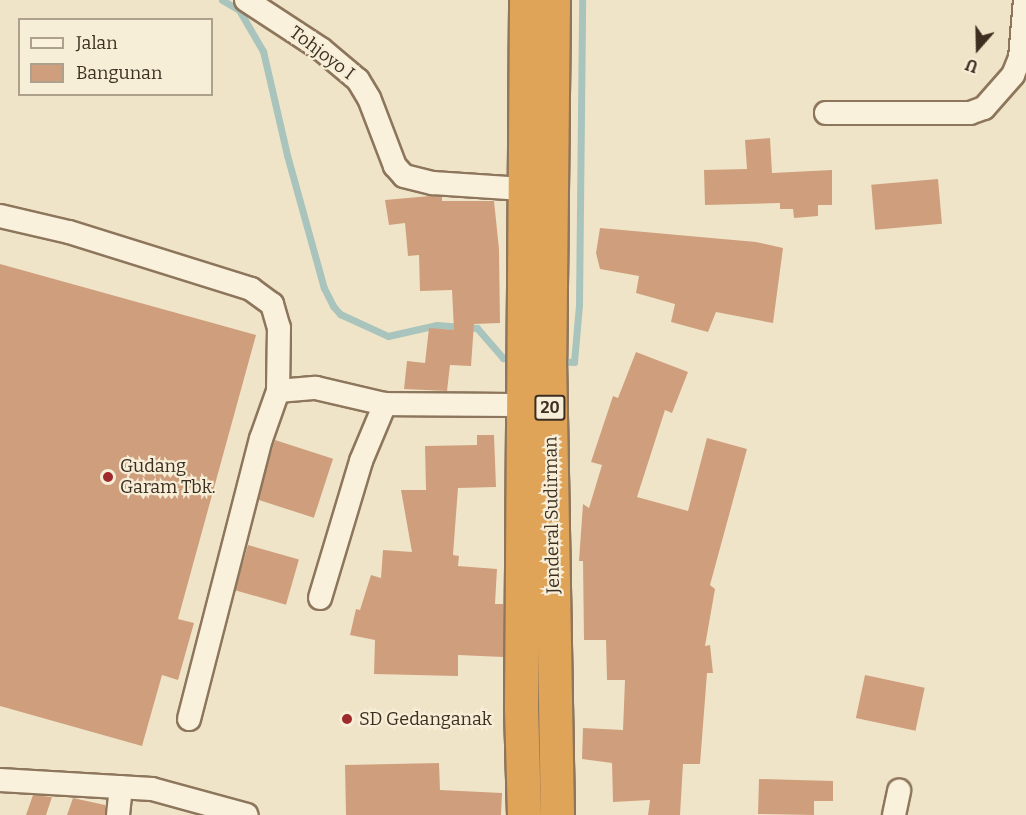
<!DOCTYPE html>
<html>
<head>
<meta charset="utf-8">
<style>
  body { margin:0 }
  #map { position:relative; width:1026px; height:815px; overflow:hidden; background:#f0e4c8; font-family:Bitter,serif }
  div>[style] { position:absolute }
  .stream>* { height:7px; margin:-3.5px; padding:0 3.5px; transform-origin:3.5px; border-radius:3.5px; background:#a9c4bc }
  .building>* { inset:0; background:#cf9f7d; transform-origin:0 0 }
  .roads { filter:drop-shadow(2px 0 #8d765c) drop-shadow(-2px 0 #8d765c) drop-shadow(0 2px #8d765c) drop-shadow(0 -2px #8d765c) }
  .minor>* { height:22px; margin:-11px; padding:0 11px; transform-origin:11px; border-radius:11px; background:#faf1dc }
  .highway>* { height:33px; margin:-16.5px; padding:0 16.5px; transform-origin:16.5px; border-radius:16.5px; background:#e0a458 }
  .dots>* { width:16px; height:16px; translate:-50% -50%; box-sizing:border-box; border:3px solid #f7eed8; border-radius:50% }
  span { translate:-50% -50%; white-space:nowrap; text-align:center; line-height:1.15; -webkit-text-stroke:4.5px #f7eed8; paint-order:stroke }
  .shield-label span { padding:2px 4px; background:#f7eed8; border:2px solid; border-radius:4px; -webkit-text-stroke-width:0 }
  .shield-label { font-size:16px; color:#3d2e20; font-weight:700 }
  .street-label { font-size:18px; color:#3d2e20 }
  .poi-label { font-size:18px; color:#3d2e20 }
  .left { translate:0 -50%; text-align:left }
  .legend { position:absolute; left:18px; top:18px; width:195px; height:78px; box-sizing:border-box; background:#f7eed8; border:2px solid #ada18e; margin:0; padding:8px 10px; list-style:none; font-size:18px; color:#3d2e20 }
  .legend li { display:flex; align-items:center; gap:12px; height:30px }
  .legend b { width:30px; border:2px solid #ada18e }
  .north { position:absolute; left:948px; top:18px; width:60px; height:60px; -webkit-text-stroke:4px #f7eed8; paint-order:stroke; rotate:200deg; font-size:16px; font-weight:700; line-height:24px; text-align:center; color:#3d2e20 }
  .north::after { content:''; display:block; margin:auto; width:21px; height:27px; background:#3d2e20; clip-path:polygon(50% 0,100% 100%,50% 72%,0 100%) }
</style>
</head>
<body>
<div id="map">
  <div class="stream">
    <div style="left:222px;top:0;width:20px;rotate:30deg"></div>
    <div style="left:239px;top:10px;width:48px;rotate:59.7deg"></div>
    <div style="left:263px;top:51px;width:107px;rotate:77deg"></div>
    <div style="left:287px;top:155px;width:138px;rotate:74.5deg"></div>
    <div style="left:324px;top:288px;width:20px;rotate:63deg"></div>
    <div style="left:333px;top:306px;width:11px;rotate:49deg"></div>
    <div style="left:340px;top:314px;width:53px;rotate:24.6deg"></div>
    <div style="left:388px;top:336px;width:50px;rotate:-12.7deg"></div>
    <div style="left:437px;top:325px;width:40px;rotate:4.3deg"></div>
    <div style="left:477px;top:328px;width:40px;rotate:49deg"></div>
    <div style="left:503px;top:358px;width:10px;rotate:6deg"></div>
    <div style="left:558px;top:361px;width:16px;rotate:4deg"></div>
    <div style="left:574px;top:362px;width:57px;rotate:-85deg"></div>
    <div style="left:579px;top:305px;width:305px;rotate:-89.4deg"></div>
  </div>
  <div class="building">
    <div style="clip-path:polygon(770px 138px,772px 173px,832px 170px,832px 205px,818px 205px,818px 216px,794px 218px,793px 209px,780px 209px,780px 203px,705px 205px,704px 170px,747px 169px,745px 140px)"></div>
    <div style="left:938px;top:179px;width:45px;height:67px;rotate:85deg"></div>
    <div style="clip-path:polygon(430px 196px,442px 197px,442px 201px,494px 201px,499px 249px,500px 323px,474px 324px,471px 366px,450px 365px,447px 391px,404px 389px,407px 361px,425px 363px,429px 328px,454px 330px,452px 290px,420px 291px,419px 255px,408px 256px,405px 223px,389px 225px,385px 200px)"></div>
    <div style="clip-path:polygon(600px 228px,756px 242px,783px 248px,773px 323px,716px 312px,708px 332px,671px 322px,675px 304px,636px 293px,639px 276px,600px 269px,596px 253px)"></div>
    <div style="clip-path:polygon(0 264px,256px 335px,178px 619px,194px 623px,178px 680px,162px 675px,142px 746px,0 706px)"></div>
    <div style="clip-path:polygon(636px 352px,688px 372px,672px 413px,665px 410px,637px 497px,688px 511px,707px 438px,747px 449px,710px 585px,715px 589px,705px 646px,710px 645px,713px 673px,707px 673px,700px 764px,683px 764px,680px 815px,648px 815px,650px 800px,613px 802px,612px 763px,582px 759px,583px 728px,623px 730px,625px 680px,607px 680px,606px 640px,584px 640px,583px 561px,579px 561px,583px 504px,589px 508px,602px 465px,591px 462px,613px 396px,618px 398px)"></div>
    <div style="clip-path:polygon(477px 435px,494px 435px,496px 487px,458px 488px,453px 555px,459px 556px,458px 566px,497px 569px,495px 604px,503px 604px,503px 657px,458px 655px,458px 676px,374px 674px,375px 640px,350px 635px,356px 609px,360px 610px,371px 575px,381px 578px,383px 550px,412px 552px,401px 490px,426px 490px,425px 446px,477px 445px)"></div>
    <div style="left:275px;top:440px;width:61px;height:62px;rotate:18deg"></div>
    <div style="left:248px;top:545px;width:53px;height:47px;rotate:16deg"></div>
    <div style="left:865px;top:675px;width:61px;height:44px;rotate:12deg"></div>
    <div style="clip-path:polygon(439px 763px,440px 790px,502px 793px,501px 815px,346px 815px,345px 765px)"></div>
    <div style="clip-path:polygon(759px 779px,833px 781px,833px 801px,814px 801px,814px 815px,758px 814px)"></div>
    <div style="clip-path:polygon(33px 795px,52px 797px,46px 815px,26px 815px)"></div>
    <div style="clip-path:polygon(73px 798px,105px 805px,105px 815px,67px 815px)"></div>
  </div>
  <div class="roads">
    <div class="minor">
      <div style="left:246px;top:0;width:90px;rotate:33.2deg"></div>
      <div style="left:321px;top:49px;width:48px;rotate:40deg"></div>
      <div style="left:358px;top:80px;width:21px;rotate:59deg"></div>
      <div style="left:369px;top:98px;width:73px;rotate:69.1deg"></div>
      <div style="left:395px;top:166px;width:13px;rotate:48deg"></div>
      <div style="left:404px;top:176px;width:30px;rotate:14deg"></div>
      <div style="left:433px;top:183px;width:90px;rotate:3.8deg"></div>
      <div style="left:826px;top:113px;width:144px"></div>
      <div style="left:970px;top:113px;width:15px;rotate:-20deg"></div>
      <div style="left:984px;top:108px;width:44px;rotate:-48.7deg"></div>
      <div style="left:1013px;top:75px;width:18px;rotate:-68deg"></div>
      <div style="left:1020px;top:58px;width:58px;rotate:-85.1deg"></div>
      <div style="left:0;top:216px;width:71px;rotate:13.1deg"></div>
      <div style="left:69px;top:232px;width:191px;rotate:17.4deg"></div>
      <div style="left:251px;top:289px;width:26px;rotate:36deg"></div>
      <div style="left:272px;top:304px;width:25px;rotate:74deg"></div>
      <div style="left:279px;top:328px;width:63px;rotate:90.9deg"></div>
      <div style="left:320px;top:598px;width:143px;rotate:-73.3deg"></div>
      <div style="left:361px;top:461px;width:62px;rotate:-67.2deg"></div>
      <div style="left:385px;top:404px;width:152px;rotate:0.4deg"></div>
      <div style="left:189px;top:719px;width:289px;rotate:-75.6deg"></div>
      <div style="left:261px;top:439px;width:51px;rotate:-70.5deg"></div>
      <div style="left:278px;top:391px;width:38px;rotate:-5deg"></div>
      <div style="left:316px;top:388px;width:71px;rotate:13.1deg"></div>
      <div style="left:0;top:780px;width:152px;rotate:3.4deg"></div>
      <div style="left:152px;top:789px;width:98px;rotate:15.3deg"></div>
      <div style="left:118px;top:815px;width:28px;rotate:-84deg"></div>
      <div style="left:894px;top:815px;width:25px;rotate:-78deg"></div>
    </div>
    <div class="highway">
      <div style="left:553px;top:0;width:357px;rotate:90.6deg"></div>
      <div style="left:549px;top:357px;width:458px;rotate:89deg"></div>
      <div style="left:524px;top:815px;width:109px;rotate:-91.6deg"></div>
      <div style="left:521px;top:706px;width:706px;rotate:-89.59deg"></div>
    </div>
  </div>
  <div class="dots">
    <div style="left:108px;top:477px;background:#9e2a2b"></div>
    <div style="left:347px;top:719px;background:#9e2a2b"></div>
  </div>
  <div class="shield-label">
    <span style="left:550px;top:408px">20</span>
  </div>
  <div class="street-label">
    <span style="left:322px;top:53px;rotate:37deg">Tohjoyo I</span>
    <span style="left:552px;top:515px;rotate:-91deg">Jenderal Sudirman</span>
  </div>
  <div class="poi-label">
    <span class="left" style="left:120px;top:477px">Gudang<br>Garam Tbk.</span>
    <span class="left" style="left:359px;top:719px">SD Gedanganak</span>
  </div>
  <ul class="legend">
  <li><b style="height:8px;background:#faf1dc"></b>Jalan</li>
  <li><b style="height:16px;background:#cf9f7d"></b>Bangunan</li>
  </ul>
  <div class="north">U</div>
</div>
</body>
</html>
